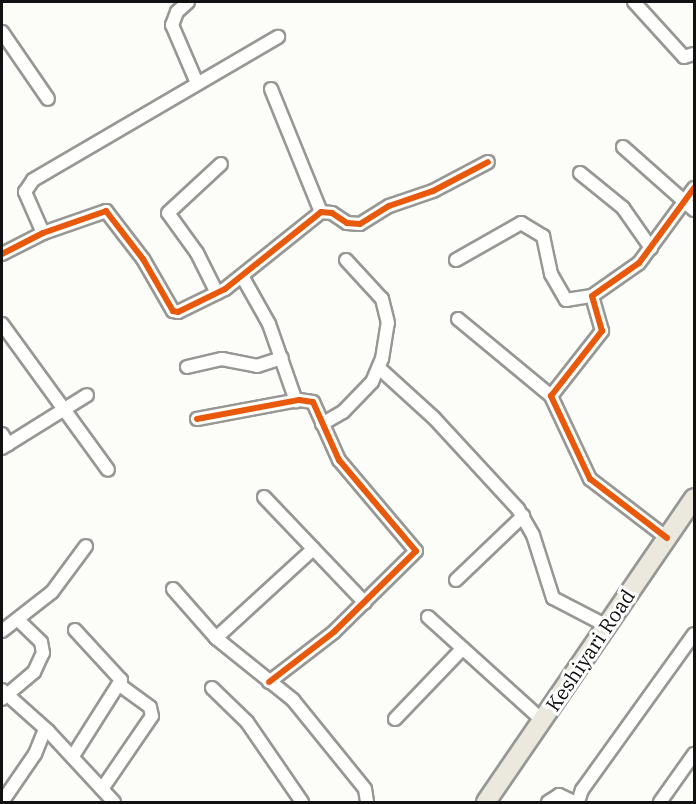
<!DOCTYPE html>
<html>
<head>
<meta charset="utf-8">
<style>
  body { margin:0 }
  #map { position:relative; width:696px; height:804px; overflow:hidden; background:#fcfcf8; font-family:"IBM Plex Serif",serif }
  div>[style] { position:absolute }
  .roads { filter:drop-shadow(2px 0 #979795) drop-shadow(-2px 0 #979795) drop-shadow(0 2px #979795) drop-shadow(0 -2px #979795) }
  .street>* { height:12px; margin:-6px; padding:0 6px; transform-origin:6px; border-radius:6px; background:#fffffe }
  .primary>* { height:18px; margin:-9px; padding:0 9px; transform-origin:9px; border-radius:9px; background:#ebe8dd }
  .cycleway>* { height:6px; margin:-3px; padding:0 3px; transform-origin:3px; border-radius:3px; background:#e8590c }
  span { translate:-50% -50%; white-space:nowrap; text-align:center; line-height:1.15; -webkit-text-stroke:6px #fff; paint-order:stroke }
  .street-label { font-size:20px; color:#111 }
  .frame { position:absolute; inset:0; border:3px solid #111; pointer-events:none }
</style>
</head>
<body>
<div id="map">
  <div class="roads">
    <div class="street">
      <div style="left:188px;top:2px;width:15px;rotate:138deg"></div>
      <div style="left:177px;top:12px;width:14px;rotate:111deg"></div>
      <div style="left:172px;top:25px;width:63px;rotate:66.7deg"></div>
      <div style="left:634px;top:2px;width:74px;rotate:47.7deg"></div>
      <div style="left:684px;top:57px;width:10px;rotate:-17deg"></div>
      <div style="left:2px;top:32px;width:81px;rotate:55.5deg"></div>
      <div style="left:271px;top:89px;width:133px;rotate:67.9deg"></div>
      <div style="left:623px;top:147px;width:95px;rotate:41.6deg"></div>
      <div style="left:580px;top:173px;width:55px;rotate:39.1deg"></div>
      <div style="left:623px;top:208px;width:49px;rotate:55deg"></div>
      <div style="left:43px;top:233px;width:45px;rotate:-113.7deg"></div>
      <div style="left:25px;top:192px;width:14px;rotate:-56deg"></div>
      <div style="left:33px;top:180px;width:284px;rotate:-30.3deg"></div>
      <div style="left:2px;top:254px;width:46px;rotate:-27.1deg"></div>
      <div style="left:43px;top:233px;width:67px;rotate:-19.2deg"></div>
      <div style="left:106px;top:211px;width:61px;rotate:52.4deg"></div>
      <div style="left:143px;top:259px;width:60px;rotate:60deg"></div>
      <div style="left:173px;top:311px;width:5px;rotate:11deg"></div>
      <div style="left:178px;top:312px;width:52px;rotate:-26.1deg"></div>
      <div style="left:225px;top:289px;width:123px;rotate:-38.7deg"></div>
      <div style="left:321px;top:212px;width:11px;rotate:5deg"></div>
      <div style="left:332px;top:213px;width:18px;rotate:34deg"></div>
      <div style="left:347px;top:223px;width:13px;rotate:4deg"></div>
      <div style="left:360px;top:224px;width:34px;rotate:-32deg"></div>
      <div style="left:389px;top:206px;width:46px;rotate:-18.8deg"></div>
      <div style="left:433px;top:191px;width:62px;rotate:-27.8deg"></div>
      <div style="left:456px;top:260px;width:75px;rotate:-29.6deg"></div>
      <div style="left:521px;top:223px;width:26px;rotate:31deg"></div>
      <div style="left:543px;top:236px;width:39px;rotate:78deg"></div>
      <div style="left:551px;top:274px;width:30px;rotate:60deg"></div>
      <div style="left:566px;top:300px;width:26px;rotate:-9deg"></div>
      <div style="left:242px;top:276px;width:55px;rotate:60.6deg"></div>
      <div style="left:269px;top:324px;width:82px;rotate:70.7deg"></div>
      <div style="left:217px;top:293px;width:45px;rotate:-116.6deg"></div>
      <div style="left:197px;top:253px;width:49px;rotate:-125.9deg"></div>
      <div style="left:168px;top:213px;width:72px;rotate:-42.8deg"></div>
      <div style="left:458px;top:319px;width:121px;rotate:39.6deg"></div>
      <div style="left:2px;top:324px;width:180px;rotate:54deg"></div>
      <div style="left:187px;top:367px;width:36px;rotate:-13deg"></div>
      <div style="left:222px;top:359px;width:36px;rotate:11deg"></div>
      <div style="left:257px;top:366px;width:26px;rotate:-18deg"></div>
      <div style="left:379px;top:368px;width:74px;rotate:42.3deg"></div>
      <div style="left:434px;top:418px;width:124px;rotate:47.3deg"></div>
      <div style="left:518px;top:509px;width:30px;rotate:60deg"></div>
      <div style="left:533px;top:535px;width:66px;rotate:72.4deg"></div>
      <div style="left:553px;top:598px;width:61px;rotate:27.4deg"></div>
      <div style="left:197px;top:419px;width:104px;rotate:-10.6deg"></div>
      <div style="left:299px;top:400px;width:14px;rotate:8deg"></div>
      <div style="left:313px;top:402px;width:64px;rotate:65.9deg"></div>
      <div style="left:339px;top:460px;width:119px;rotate:49.8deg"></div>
      <div style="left:416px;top:551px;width:115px;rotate:135.4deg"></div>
      <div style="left:334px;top:632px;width:82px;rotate:142.4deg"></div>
      <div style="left:322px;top:424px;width:24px;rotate:-30deg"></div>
      <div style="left:343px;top:412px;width:42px;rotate:-46deg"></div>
      <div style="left:372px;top:382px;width:25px;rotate:-67deg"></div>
      <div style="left:382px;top:359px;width:36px;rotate:-81deg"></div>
      <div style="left:388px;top:323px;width:25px;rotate:-104deg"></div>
      <div style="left:382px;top:299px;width:53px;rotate:-132.7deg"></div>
      <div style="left:2px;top:434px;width:12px;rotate:59deg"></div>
      <div style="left:2px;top:448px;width:100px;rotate:-31.9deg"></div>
      <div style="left:264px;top:497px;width:146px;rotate:46.4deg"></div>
      <div style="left:667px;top:538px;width:97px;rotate:-142.5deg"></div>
      <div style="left:590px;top:479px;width:92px;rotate:-115.2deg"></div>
      <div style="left:551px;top:396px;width:83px;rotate:-51.9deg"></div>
      <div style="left:602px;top:331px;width:36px;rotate:-106deg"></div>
      <div style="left:592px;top:296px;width:57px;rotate:-35.1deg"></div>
      <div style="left:639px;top:263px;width:93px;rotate:-53.7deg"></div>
      <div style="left:456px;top:580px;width:93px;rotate:-43.7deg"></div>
      <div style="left:173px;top:589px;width:65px;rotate:48.7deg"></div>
      <div style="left:216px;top:638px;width:99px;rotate:38.8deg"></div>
      <div style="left:293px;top:700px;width:114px;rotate:51deg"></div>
      <div style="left:365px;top:789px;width:13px;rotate:81deg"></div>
      <div style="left:428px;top:617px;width:154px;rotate:42.1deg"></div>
      <div style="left:2px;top:631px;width:63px;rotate:-38deg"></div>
      <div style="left:52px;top:592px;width:57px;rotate:-53.5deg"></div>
      <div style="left:216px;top:638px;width:132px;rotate:-42.5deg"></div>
      <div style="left:212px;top:688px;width:49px;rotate:44.2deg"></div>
      <div style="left:247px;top:722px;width:97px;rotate:55.5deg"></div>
      <div style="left:2px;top:690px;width:62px;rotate:41.7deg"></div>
      <div style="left:48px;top:731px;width:97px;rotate:47.1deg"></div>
      <div style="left:2px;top:699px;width:42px;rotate:-40.2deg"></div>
      <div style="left:34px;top:672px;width:21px;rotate:-65deg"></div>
      <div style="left:43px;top:653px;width:11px;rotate:-100deg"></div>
      <div style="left:41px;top:642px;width:32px;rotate:-136deg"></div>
      <div style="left:395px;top:719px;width:98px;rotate:-46.2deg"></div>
      <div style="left:73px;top:756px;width:90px;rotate:-57.7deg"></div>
      <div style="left:121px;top:680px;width:68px;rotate:-132.6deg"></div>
      <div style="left:102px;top:789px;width:88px;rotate:-55.6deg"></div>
      <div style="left:152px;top:716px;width:9px;rotate:-103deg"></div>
      <div style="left:150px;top:707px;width:36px;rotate:-144deg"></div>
      <div style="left:2px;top:802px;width:58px;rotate:-55.5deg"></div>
      <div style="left:35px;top:754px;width:27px;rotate:-68deg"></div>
      <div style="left:548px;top:802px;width:13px;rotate:-32deg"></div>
      <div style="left:559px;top:795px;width:17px;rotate:25deg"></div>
      <div style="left:578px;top:802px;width:13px;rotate:-72deg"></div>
      <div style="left:582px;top:790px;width:192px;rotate:-54.3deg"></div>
      <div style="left:660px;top:802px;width:59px;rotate:-54.7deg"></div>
    </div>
    <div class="primary">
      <div style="left:486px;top:802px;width:368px;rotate:-55.6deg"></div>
    </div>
  </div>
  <div class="cycleway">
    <div style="left:2px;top:254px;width:46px;rotate:-27.1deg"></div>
    <div style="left:43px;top:233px;width:67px;rotate:-19.2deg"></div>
    <div style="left:106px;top:211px;width:61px;rotate:52.4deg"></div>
    <div style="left:143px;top:259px;width:60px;rotate:60deg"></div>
    <div style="left:173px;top:311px;width:5px;rotate:11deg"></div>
    <div style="left:178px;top:312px;width:52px;rotate:-26.1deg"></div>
    <div style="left:225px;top:289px;width:123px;rotate:-38.7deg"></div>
    <div style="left:321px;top:212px;width:11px;rotate:5deg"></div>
    <div style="left:332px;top:213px;width:18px;rotate:34deg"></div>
    <div style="left:347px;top:223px;width:13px;rotate:4deg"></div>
    <div style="left:360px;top:224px;width:34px;rotate:-32deg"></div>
    <div style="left:389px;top:206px;width:46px;rotate:-18.8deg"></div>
    <div style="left:433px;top:191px;width:62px;rotate:-27.8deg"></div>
    <div style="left:197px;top:419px;width:104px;rotate:-10.6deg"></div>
    <div style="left:299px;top:400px;width:14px;rotate:8deg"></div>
    <div style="left:313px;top:402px;width:64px;rotate:65.9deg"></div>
    <div style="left:339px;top:460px;width:119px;rotate:49.8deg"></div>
    <div style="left:416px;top:551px;width:115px;rotate:135.4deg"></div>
    <div style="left:334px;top:632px;width:82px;rotate:142.4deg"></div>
    <div style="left:667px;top:538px;width:97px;rotate:-142.5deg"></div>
    <div style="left:590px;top:479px;width:92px;rotate:-115.2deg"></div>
    <div style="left:551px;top:396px;width:83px;rotate:-51.9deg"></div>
    <div style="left:602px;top:331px;width:36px;rotate:-106deg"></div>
    <div style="left:592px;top:296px;width:57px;rotate:-35.1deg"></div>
    <div style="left:639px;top:263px;width:93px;rotate:-53.7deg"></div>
  </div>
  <div class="street-label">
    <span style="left:590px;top:650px;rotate:-56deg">Keshiyari Road</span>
  </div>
  <div class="frame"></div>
</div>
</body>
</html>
